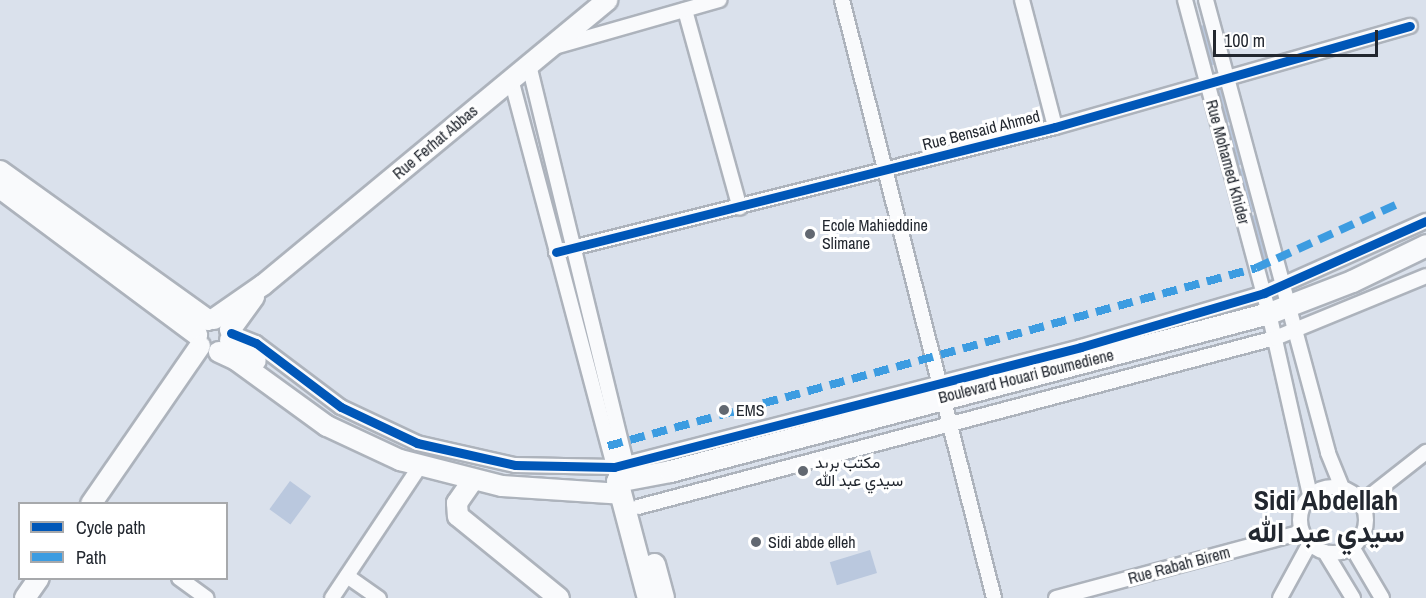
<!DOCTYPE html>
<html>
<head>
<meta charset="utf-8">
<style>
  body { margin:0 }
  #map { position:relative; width:1426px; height:598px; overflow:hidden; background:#dae1ec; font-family:"Archivo Narrow",Vazirmatn,sans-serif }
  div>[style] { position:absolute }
  .green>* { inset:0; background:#bac8de; transform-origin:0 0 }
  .roads { filter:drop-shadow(2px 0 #adb3bc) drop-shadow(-2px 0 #adb3bc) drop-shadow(0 2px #adb3bc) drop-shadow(0 -2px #adb3bc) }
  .street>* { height:14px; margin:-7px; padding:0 7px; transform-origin:7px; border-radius:7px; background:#f9fafc }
  .street>.ring { margin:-7px; padding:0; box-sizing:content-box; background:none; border:14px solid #f9fafc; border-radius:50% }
  .secondary>* { height:20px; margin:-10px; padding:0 10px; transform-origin:10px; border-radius:10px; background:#f9fafc }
  .primary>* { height:21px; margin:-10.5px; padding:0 10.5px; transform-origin:10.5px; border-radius:10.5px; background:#f9fafc }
  .quiet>* { height:8px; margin-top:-4px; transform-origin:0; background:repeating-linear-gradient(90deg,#3c9ce1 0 15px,transparent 0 23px) }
  .cycleway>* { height:9px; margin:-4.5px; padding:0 4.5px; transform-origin:4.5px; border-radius:4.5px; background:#0057b8 }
  .dots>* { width:16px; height:16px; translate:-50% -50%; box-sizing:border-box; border:3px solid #fff; border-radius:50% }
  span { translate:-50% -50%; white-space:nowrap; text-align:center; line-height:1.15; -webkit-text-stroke:6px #fff; paint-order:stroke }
  .street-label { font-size:16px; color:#22272f }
  .poi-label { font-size:16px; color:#22272f }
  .left { translate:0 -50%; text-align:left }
  .town-label { font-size:28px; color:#22272f; font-weight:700 }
  .legend { position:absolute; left:18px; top:502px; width:210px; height:78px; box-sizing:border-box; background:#fff; border:2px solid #a7a9ac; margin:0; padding:8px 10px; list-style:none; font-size:18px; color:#22272f }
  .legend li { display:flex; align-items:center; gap:12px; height:30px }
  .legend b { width:30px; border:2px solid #a7a9ac }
  .scale { position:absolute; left:1213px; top:30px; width:165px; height:27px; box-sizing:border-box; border:3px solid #22272f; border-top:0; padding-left:8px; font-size:18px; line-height:21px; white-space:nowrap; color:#22272f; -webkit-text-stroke:4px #fff; paint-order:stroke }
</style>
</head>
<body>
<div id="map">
  <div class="green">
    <div style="left:1208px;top:24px;width:41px;height:10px;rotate:75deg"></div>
    <div style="left:1223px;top:81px;width:41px;height:11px;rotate:74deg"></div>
    <div style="left:1235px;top:124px;width:41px;height:11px;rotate:76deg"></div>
    <div style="left:1246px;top:167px;width:45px;height:11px;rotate:74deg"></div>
    <div style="left:1259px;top:214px;width:46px;height:10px;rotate:75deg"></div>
    <div style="left:290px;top:481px;width:26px;height:35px;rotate:36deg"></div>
    <div style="left:870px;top:550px;width:24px;height:42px;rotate:73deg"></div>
  </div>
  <div class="roads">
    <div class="street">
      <div style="left:842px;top:0;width:617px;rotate:75.74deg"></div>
      <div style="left:1022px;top:0;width:131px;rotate:75.4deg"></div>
      <div style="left:1185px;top:0;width:324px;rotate:75deg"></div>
      <div style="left:1269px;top:313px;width:187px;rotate:77.3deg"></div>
      <div style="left:1206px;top:0;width:469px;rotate:74.9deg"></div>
      <div style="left:1328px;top:453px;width:38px;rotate:68deg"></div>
      <div style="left:685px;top:10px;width:205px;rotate:74.5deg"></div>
      <div style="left:554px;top:47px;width:172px;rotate:-15.9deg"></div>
      <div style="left:529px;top:65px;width:418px;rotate:76.3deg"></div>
      <div style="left:511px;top:79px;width:410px;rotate:75.1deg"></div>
      <div style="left:556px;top:252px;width:514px;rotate:-14.06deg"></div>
      <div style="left:1055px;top:127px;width:369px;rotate:-15.9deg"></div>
      <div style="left:231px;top:333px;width:27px;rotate:22deg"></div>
      <div style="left:256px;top:343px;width:106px;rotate:37deg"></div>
      <div style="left:341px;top:407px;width:84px;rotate:25.3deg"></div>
      <div style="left:417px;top:443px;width:100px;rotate:12.7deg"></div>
      <div style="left:515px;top:465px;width:99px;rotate:1.2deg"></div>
      <div style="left:614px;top:467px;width:482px;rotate:-14.4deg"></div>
      <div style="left:1081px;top:347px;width:191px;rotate:-16.4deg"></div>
      <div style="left:1264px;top:293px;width:177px;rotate:-24deg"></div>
      <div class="ring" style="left:1300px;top:487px;width:52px;height:52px"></div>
      <div style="left:1361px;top:503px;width:83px;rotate:-38.1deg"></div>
      <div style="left:638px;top:507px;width:659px;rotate:-14.86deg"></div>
      <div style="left:1275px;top:338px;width:163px;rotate:-22.3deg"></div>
      <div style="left:1352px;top:547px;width:59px;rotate:59.5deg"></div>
      <div style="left:1325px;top:552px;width:54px;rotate:58.7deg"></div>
      <div style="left:347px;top:576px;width:39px;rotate:35deg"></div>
      <div style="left:179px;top:578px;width:34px;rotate:36deg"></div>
      <div style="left:332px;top:598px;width:159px;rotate:-56.3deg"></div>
      <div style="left:1056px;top:598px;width:255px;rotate:-15deg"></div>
      <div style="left:1280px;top:598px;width:63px;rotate:-61.4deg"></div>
    </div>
    <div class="secondary">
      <div style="left:0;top:171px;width:256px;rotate:35.6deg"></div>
      <div style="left:0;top:188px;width:246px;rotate:36.7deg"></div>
      <div style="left:214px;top:319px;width:60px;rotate:-34.8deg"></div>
      <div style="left:263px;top:285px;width:447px;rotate:-39.6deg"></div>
      <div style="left:230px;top:330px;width:41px;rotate:-54deg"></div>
      <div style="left:230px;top:340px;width:33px;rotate:39deg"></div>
      <div style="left:219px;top:352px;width:19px;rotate:25deg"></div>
      <div style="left:236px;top:360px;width:112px;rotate:36deg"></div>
      <div style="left:327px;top:426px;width:81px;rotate:25deg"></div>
      <div style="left:400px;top:460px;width:105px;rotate:14.3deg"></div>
      <div style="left:502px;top:486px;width:119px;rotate:3.8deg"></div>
      <div style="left:473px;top:480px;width:28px;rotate:125deg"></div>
      <div style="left:457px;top:503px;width:13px;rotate:86deg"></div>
      <div style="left:458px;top:516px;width:130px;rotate:39.1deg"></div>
      <div style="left:91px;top:504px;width:192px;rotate:-55.4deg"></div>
      <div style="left:25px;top:598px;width:24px;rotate:-55deg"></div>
    </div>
    <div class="primary">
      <div style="left:654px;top:564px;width:35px;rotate:75deg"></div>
      <div style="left:648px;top:598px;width:121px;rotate:-104.8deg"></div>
      <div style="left:617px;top:481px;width:54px;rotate:-10.7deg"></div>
      <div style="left:670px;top:471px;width:619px;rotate:-14.78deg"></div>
      <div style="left:1269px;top:313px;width:89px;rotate:-21.1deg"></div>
      <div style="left:1352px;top:281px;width:82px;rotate:-25.9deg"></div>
    </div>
  </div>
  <div class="quiet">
    <div style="left:608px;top:446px;width:672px;rotate:-15.36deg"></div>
    <div style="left:1256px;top:268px;width:160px;rotate:-24.3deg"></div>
  </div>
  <div class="cycleway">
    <div style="left:556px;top:252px;width:514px;rotate:-14.06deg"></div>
    <div style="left:1055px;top:127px;width:369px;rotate:-15.9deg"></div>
    <div style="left:231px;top:333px;width:27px;rotate:22deg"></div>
    <div style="left:256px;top:343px;width:106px;rotate:37deg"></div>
    <div style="left:341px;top:407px;width:84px;rotate:25.3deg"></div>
    <div style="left:417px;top:443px;width:100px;rotate:12.7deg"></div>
    <div style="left:515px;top:465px;width:99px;rotate:1.2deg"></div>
    <div style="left:614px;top:467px;width:482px;rotate:-14.4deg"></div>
    <div style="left:1081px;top:347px;width:191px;rotate:-16.4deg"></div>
    <div style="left:1264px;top:293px;width:177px;rotate:-24deg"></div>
  </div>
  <div class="dots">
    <div style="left:810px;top:234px;background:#626871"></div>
    <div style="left:724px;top:410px;background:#626871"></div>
    <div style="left:803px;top:471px;background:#626871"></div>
    <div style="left:756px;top:542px;background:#626871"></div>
  </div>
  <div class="street-label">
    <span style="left:981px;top:130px;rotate:-14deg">Rue Bensaid Ahmed</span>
    <span style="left:435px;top:142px;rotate:-40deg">Rue Ferhat Abbas</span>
    <span style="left:1228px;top:162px;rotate:75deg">Rue Mohamed Khider</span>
    <span style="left:1026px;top:376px;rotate:-14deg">Boulevard Houari Boumediene</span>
    <span style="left:1179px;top:565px;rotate:-15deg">Rue Rabah Birem</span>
  </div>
  <div class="poi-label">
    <span class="left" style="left:822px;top:234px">Ecole Mahieddine<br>Slimane</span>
    <span class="left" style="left:736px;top:410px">EMS</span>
    <span class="left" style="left:815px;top:471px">مكتب بريد<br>سيدي عبد الله</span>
    <span class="left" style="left:768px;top:542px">Sidi abde elleh</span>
  </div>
  <div class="town-label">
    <span style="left:1326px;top:516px">Sidi Abdellah<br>سيدي عبد الله</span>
  </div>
  <ul class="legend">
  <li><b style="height:8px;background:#0057b8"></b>Cycle path</li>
  <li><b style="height:8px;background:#3c9ce1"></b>Path</li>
  </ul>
  <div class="scale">100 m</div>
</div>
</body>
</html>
